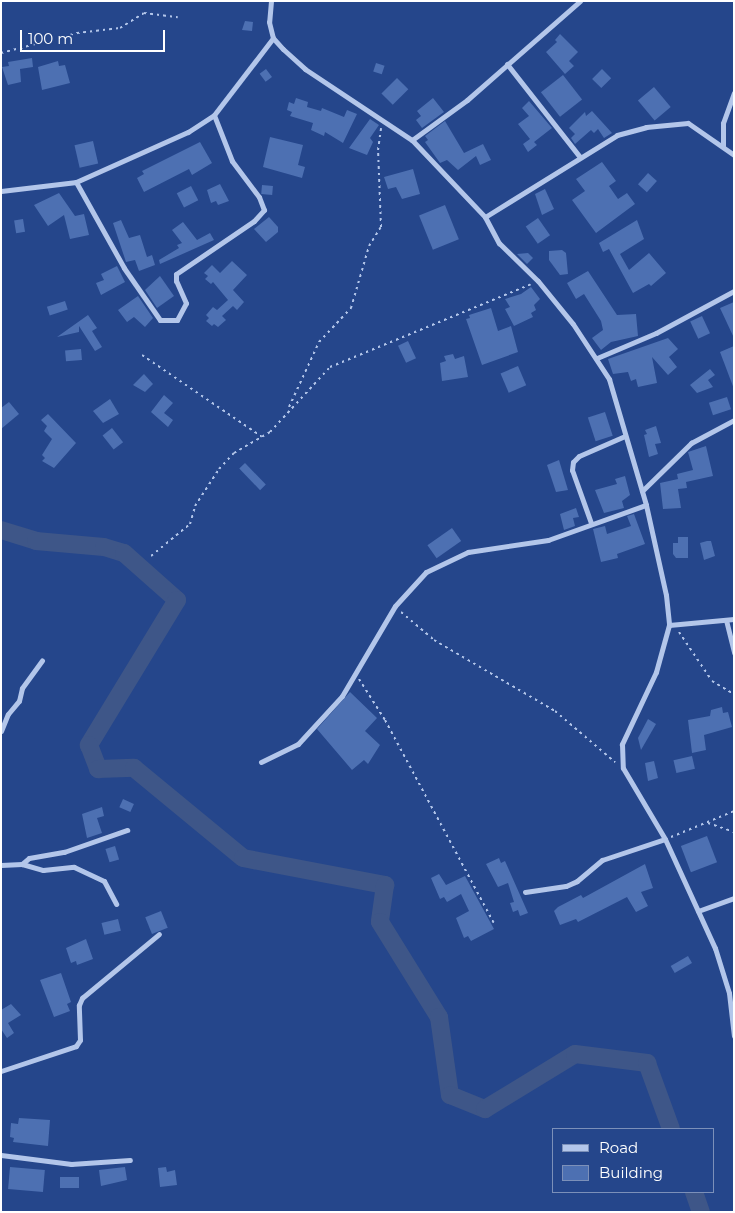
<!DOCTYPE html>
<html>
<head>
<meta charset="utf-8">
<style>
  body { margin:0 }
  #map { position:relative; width:735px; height:1213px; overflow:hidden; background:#25468b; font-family:Montserrat,sans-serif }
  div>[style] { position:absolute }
  .river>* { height:18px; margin:-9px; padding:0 9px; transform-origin:9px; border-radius:9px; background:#3e5688 }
  .building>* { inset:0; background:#4d70b2; transform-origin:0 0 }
  .path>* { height:2px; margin-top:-1px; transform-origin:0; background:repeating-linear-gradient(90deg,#b3c6ea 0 2.5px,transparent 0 6.5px) }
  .minor>* { height:5px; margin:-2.5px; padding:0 2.5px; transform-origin:2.5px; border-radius:2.5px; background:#b3c6ea }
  span { translate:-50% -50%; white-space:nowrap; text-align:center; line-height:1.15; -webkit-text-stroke:4.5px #25468b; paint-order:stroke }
  .frame { position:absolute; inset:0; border:2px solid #fff; pointer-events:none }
  .legend { position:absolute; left:552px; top:1128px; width:162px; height:65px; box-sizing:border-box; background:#25468b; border:1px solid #7c90b9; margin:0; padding:6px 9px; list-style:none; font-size:15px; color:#fff }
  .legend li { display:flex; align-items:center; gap:10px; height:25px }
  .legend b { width:25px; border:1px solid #7c90b9 }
  .scale { position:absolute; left:20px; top:30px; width:145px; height:22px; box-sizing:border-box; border:2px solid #fff; border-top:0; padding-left:6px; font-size:15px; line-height:18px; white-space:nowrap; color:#fff; -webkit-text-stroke:4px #25468b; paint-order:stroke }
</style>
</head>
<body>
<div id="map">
  <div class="river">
    <div style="left:1px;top:530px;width:37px;rotate:17deg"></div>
    <div style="left:36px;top:541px;width:68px;rotate:5deg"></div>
    <div style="left:104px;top:547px;width:21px;rotate:17deg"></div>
    <div style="left:124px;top:553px;width:71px;rotate:41.6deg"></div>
    <div style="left:177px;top:600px;width:170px;rotate:121.3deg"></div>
    <div style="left:89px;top:745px;width:26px;rotate:69deg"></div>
    <div style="left:98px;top:769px;width:36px;rotate:-2deg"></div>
    <div style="left:134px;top:768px;width:141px;rotate:39.5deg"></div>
    <div style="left:243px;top:858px;width:145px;rotate:10.8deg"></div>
    <div style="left:385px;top:885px;width:37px;rotate:98deg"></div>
    <div style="left:380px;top:922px;width:112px;rotate:58.2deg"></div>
    <div style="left:439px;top:1017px;width:79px;rotate:82deg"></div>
    <div style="left:450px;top:1095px;width:38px;rotate:22deg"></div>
    <div style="left:485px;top:1109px;width:105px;rotate:-31.4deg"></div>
    <div style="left:575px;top:1054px;width:73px;rotate:7.1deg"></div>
    <div style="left:647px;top:1063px;width:70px;rotate:70deg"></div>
    <div style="left:694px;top:1192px;width:21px;rotate:71deg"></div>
  </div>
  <div class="building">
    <div style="clip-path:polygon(245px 21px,253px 22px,252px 31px,242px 30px)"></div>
    <div style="clip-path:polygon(560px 34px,578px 52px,569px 61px,574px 66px,565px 74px,546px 52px,557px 42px,555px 40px)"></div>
    <div style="clip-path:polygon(32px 58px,33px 67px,20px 69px,21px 82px,8px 85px,2px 67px,9px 66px,8px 62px)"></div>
    <div style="clip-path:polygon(58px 61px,59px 66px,65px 65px,70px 83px,42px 90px,38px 67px)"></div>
    <div style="left:376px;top:63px;width:9px;height:9px;rotate:18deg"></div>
    <div style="left:266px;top:69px;width:10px;height:8px;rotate:53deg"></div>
    <div style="left:602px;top:69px;width:13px;height:14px;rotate:45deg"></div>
    <div style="left:563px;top:75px;width:31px;height:28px;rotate:52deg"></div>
    <div style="left:397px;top:78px;width:16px;height:22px;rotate:45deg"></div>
    <div style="left:654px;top:87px;width:26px;height:21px;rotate:50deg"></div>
    <div style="clip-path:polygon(296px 98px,308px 102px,307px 107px,321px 111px,322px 108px,344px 117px,347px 110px,357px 114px,343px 143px,325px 132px,324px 136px,311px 130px,313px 123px,290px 116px,292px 112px,287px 110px,289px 102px,294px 104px)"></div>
    <div style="clip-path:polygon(433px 98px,444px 112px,422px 128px,416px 120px,421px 116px,417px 111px)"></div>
    <div style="clip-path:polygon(529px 101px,552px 128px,534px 142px,537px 145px,528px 152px,523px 144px,530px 139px,518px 124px,529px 116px,522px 108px)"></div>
    <div style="clip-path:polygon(592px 111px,612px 133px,604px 138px,598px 129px,594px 133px,591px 130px,575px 144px,571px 138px,575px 134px,569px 128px,585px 112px,586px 116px)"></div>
    <div style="clip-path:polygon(370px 119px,379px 125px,370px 138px,373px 142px,367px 155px,349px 148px)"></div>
    <div style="clip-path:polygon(445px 121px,464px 153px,483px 144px,491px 160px,480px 165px,476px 156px,458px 170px,447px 160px,440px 163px,425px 142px,428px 140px,425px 136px)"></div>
    <div style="clip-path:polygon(270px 137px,303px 145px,298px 165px,305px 167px,302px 178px,263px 167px)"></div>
    <div style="left:93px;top:141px;width:23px;height:19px;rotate:77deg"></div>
    <div style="clip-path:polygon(200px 142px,212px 163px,192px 175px,189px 169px,144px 192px,137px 178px,144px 174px,142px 171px)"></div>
    <div style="clip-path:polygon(602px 162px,616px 181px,609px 186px,618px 199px,627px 193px,635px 204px,596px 233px,572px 200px,585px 191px,576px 179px)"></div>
    <div style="clip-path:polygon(413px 169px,420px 194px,402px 199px,396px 187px,388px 189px,384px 177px)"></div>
    <div style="left:648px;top:173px;width:12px;height:15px;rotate:42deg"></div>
    <div style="clip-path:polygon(220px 184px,229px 201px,218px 205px,216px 201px,211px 203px,207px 190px)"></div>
    <div style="left:262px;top:185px;width:11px;height:9px;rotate:5deg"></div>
    <div style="left:191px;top:186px;width:16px;height:16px;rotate:63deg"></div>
    <div style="clip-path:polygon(545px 189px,554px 209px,542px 215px,535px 194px)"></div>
    <div style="clip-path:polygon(59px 193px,75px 216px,84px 214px,89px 235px,70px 239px,64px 215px,48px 226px,34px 205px)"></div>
    <div style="left:445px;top:205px;width:37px;height:28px;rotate:68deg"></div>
    <div style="clip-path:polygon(269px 217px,278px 227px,278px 232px,266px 242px,254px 229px)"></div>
    <div style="left:538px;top:218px;width:21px;height:15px;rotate:55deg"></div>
    <div style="left:23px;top:219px;width:13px;height:9px;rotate:81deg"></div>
    <div style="clip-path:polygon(121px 220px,129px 238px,140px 235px,147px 257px,152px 255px,155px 265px,139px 271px,135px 260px,126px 262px,113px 223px)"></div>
    <div style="clip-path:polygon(637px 220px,644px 239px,620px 254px,629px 270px,649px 253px,666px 273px,651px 286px,649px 284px,633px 293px,609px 249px,603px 252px,599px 243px)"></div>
    <div style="clip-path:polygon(183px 222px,197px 240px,210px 233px,214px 240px,160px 264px,159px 260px,179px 248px,177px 245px,182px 243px,172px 230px)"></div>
    <div style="clip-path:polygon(562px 250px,566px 253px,568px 274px,560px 275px,549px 260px,549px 251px)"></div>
    <div style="clip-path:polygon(528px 253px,533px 258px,527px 264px,517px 254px)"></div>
    <div style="clip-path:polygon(232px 261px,247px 275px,233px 290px,244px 302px,237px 310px,233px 306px,222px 316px,226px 320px,218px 327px,214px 324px,212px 326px,206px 321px,209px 318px,206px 315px,213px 307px,217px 310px,228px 300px,213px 282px,211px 284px,205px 279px,208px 276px,204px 273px,212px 265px,220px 273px)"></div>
    <div style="clip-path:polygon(117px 266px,125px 282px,101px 295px,96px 283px,104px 280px,101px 274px)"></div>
    <div style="clip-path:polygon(588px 271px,617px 315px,636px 314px,638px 336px,611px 342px,601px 350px,592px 338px,603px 330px,601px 321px,584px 294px,576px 299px,567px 283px)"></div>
    <div style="clip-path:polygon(160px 276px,174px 296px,157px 308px,145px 290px)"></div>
    <div style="clip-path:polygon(531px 287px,540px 299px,534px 305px,536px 310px,531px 313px,533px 317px,514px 326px,505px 309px,510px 307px,505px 299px,521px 294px)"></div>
    <div style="clip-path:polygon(138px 296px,153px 318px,145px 327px,134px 317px,127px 322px,118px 310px)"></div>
    <div style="left:65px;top:301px;width:9px;height:19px;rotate:72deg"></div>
    <div style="clip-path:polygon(734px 302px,734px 338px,720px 308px)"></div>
    <div style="clip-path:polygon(491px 308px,498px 331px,511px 326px,518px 352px,482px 365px,466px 319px,470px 318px,469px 315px)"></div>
    <div style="clip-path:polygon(88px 315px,97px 328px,92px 331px,102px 347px,95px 351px,79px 326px,79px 332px,57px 337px)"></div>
    <div style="left:702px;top:316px;width:19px;height:13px;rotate:65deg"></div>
    <div style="clip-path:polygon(668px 338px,678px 349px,669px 357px,677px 367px,668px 375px,652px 357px,657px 383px,638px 387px,636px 379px,631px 381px,628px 372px,613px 374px,608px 359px)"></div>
    <div style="left:408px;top:341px;width:19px;height:11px;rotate:65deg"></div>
    <div style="clip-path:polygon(734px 346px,734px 389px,720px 352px)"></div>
    <div style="left:81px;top:349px;width:11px;height:16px;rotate:85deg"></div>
    <div style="clip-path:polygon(453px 354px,455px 359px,464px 356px,468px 377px,442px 381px,440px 363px,446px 361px,444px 356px)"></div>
    <div style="left:518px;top:366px;width:21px;height:19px;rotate:67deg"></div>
    <div style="clip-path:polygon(710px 369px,715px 375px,708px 380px,713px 387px,697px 393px,690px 385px)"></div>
    <div style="clip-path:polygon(144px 374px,153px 384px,145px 392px,133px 385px)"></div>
    <div style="clip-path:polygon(164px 395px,173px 403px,164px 413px,173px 420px,168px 427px,151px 412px)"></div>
    <div style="left:727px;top:397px;width:13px;height:19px;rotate:72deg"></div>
    <div style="clip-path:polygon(110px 399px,119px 414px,103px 423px,93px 411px)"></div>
    <div style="clip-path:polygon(9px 402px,19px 414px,1px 429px,1px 408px)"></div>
    <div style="left:605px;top:412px;width:25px;height:18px;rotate:72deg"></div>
    <div style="clip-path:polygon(48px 414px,76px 443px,54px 468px,42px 461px,45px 458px,42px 455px,52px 439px,44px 431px,47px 426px,41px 420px)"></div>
    <div style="clip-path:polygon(656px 426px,661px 443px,655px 444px,658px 454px,649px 457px,644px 435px,647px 434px,645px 430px)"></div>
    <div style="left:112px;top:428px;width:18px;height:12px;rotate:52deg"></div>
    <div style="clip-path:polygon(706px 446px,713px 476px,686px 482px,687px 488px,678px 489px,681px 508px,663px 509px,660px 483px,678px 479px,677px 474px,693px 470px,688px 452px)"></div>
    <div style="clip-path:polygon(559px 460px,568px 490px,556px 492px,547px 465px)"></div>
    <div style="left:245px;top:463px;width:30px;height:8px;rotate:46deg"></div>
    <div style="clip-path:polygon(625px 476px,630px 495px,622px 501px,624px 508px,604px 513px,595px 490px,617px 484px,615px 479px)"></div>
    <div style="clip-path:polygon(576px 508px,579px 517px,573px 518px,575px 526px,564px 530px,560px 514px)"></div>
    <div style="clip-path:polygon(634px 514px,645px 544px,617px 554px,618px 558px,601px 562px,593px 529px,605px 526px,607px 534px,631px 526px,627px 516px)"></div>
    <div style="left:452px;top:528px;width:16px;height:30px;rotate:55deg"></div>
    <div style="clip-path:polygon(678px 537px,688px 537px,688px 558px,676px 558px,673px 554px,673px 543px,678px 543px)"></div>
    <div style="clip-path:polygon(707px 541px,711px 541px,715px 556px,704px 560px,700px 543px)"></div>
    <div style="clip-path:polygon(350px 692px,377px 718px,365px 731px,380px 745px,368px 764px,364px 760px,352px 770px,317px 729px)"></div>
    <div style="clip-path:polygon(722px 707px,723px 713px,728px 712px,732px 727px,704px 735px,706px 750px,692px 753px,688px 720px,710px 716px,711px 710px)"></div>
    <div style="clip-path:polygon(648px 719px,656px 724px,641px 750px,638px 738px)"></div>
    <div style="left:692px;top:756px;width:13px;height:19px;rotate:77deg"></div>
    <div style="clip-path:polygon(654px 761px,658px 778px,648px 781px,645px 763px)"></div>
    <div style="left:123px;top:799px;width:12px;height:9px;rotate:24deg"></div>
    <div style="clip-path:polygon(102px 807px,104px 816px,97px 818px,102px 833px,87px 838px,82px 814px)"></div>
    <div style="left:707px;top:836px;width:28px;height:28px;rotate:69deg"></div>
    <div style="left:115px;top:846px;width:14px;height:10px;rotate:73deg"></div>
    <div style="clip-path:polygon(499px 858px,501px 863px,505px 861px,528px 913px,520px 916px,518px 910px,513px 912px,510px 903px,514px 902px,508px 883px,498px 887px,486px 864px)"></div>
    <div style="clip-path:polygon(645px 864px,653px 888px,641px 892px,648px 906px,636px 912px,627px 897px,578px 922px,576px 919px,560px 925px,554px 911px,558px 907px,581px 895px,583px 898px)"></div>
    <div style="clip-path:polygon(439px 874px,446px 885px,465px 876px,494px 929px,471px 941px,468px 936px,464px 938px,456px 918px,469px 911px,461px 894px,447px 902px,444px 897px,440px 899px,431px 878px)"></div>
    <div style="left:161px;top:911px;width:18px;height:17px;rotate:68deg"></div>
    <div style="left:118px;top:919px;width:12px;height:17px;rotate:76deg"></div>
    <div style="clip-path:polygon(86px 939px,93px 959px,77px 965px,76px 961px,71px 963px,66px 948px)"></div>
    <div style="left:688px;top:956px;width:8px;height:20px;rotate:60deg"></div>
    <div style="clip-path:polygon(61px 973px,71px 1002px,67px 1004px,70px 1011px,54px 1017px,40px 980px)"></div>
    <div style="clip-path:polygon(11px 1004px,21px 1015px,8px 1023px,14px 1033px,7px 1038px,1px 1029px,1px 1010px)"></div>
    <div style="clip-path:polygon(19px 1118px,50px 1120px,48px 1146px,13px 1142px,14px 1138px,10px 1137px,11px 1123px,18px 1124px)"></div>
    <div style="left:10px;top:1167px;width:35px;height:22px;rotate:5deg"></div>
    <div style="clip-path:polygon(125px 1167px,127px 1180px,101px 1186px,99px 1170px)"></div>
    <div style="clip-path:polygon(166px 1167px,167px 1172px,175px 1170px,177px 1185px,160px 1187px,158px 1168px)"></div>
    <div style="left:79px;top:1177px;width:11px;height:19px;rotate:90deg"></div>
  </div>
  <div class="path">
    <div style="left:1px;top:53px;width:79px;rotate:-14.7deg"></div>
    <div style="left:77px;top:33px;width:43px;rotate:-6.6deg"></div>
    <div style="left:120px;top:28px;width:28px;rotate:-32deg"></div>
    <div style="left:144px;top:13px;width:34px;rotate:7deg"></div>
    <div style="left:142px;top:355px;width:145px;rotate:34.3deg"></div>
    <div style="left:289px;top:407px;width:72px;rotate:-65.2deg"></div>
    <div style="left:319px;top:342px;width:47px;rotate:-46.7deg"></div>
    <div style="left:351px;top:308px;width:65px;rotate:-73.8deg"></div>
    <div style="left:369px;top:246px;width:22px;rotate:-58deg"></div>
    <div style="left:381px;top:227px;width:77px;rotate:-92.2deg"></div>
    <div style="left:378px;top:150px;width:22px;rotate:-82deg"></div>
    <div style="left:151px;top:556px;width:50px;rotate:-39.4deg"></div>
    <div style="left:190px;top:524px;width:19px;rotate:-74deg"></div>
    <div style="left:195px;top:506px;width:44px;rotate:-57deg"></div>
    <div style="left:219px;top:469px;width:22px;rotate:-47deg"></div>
    <div style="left:234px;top:453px;width:42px;rotate:-30.3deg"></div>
    <div style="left:270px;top:432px;width:88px;rotate:-47.3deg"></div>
    <div style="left:330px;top:367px;width:217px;rotate:-22.4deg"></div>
    <div style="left:401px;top:612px;width:43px;rotate:40.3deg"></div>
    <div style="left:434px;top:640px;width:140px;rotate:30.4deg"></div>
    <div style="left:555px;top:711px;width:79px;rotate:40.4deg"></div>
    <div style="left:679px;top:632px;width:59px;rotate:56deg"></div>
    <div style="left:712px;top:681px;width:26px;rotate:31deg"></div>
    <div style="left:359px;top:679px;width:49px;rotate:57.6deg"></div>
    <div style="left:385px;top:720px;width:230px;rotate:61.8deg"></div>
    <div style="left:708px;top:823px;width:28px;rotate:19deg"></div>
    <div style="left:671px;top:837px;width:68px;rotate:-22.4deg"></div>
  </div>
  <div class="minor">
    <div style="left:271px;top:1px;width:21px;rotate:95deg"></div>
    <div style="left:269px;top:22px;width:16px;rotate:76deg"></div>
    <div style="left:273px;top:38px;width:15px;rotate:48deg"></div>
    <div style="left:283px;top:49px;width:30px;rotate:42deg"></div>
    <div style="left:305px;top:69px;width:128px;rotate:33.6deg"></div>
    <div style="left:412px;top:140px;width:106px;rotate:46.5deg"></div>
    <div style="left:485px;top:217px;width:30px;rotate:62deg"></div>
    <div style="left:499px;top:243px;width:54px;rotate:44.3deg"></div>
    <div style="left:538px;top:281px;width:55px;rotate:50.9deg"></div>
    <div style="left:573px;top:324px;width:66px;rotate:56.8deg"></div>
    <div style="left:609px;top:379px;width:131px;rotate:73.6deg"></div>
    <div style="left:646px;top:505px;width:92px;rotate:77.5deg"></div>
    <div style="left:666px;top:595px;width:30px;rotate:84deg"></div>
    <div style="left:669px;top:625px;width:49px;rotate:105.5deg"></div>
    <div style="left:656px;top:672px;width:80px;rotate:115.3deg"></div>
    <div style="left:622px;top:744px;width:24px;rotate:88deg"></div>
    <div style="left:623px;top:768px;width:82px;rotate:59.4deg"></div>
    <div style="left:665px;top:839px;width:120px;rotate:65.4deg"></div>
    <div style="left:715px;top:948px;width:47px;rotate:72.7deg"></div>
    <div style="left:729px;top:993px;width:43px;rotate:83.4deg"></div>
    <div style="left:507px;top:64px;width:118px;rotate:51.9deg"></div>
    <div style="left:412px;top:140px;width:68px;rotate:-36deg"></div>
    <div style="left:467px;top:100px;width:150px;rotate:-41.2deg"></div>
    <div style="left:723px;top:146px;width:23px;rotate:-90deg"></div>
    <div style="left:723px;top:123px;width:32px;rotate:-70deg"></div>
    <div style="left:76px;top:182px;width:98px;rotate:60.8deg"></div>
    <div style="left:124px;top:268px;width:63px;rotate:55.3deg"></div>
    <div style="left:160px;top:320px;width:17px"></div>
    <div style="left:177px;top:320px;width:19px;rotate:-62deg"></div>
    <div style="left:186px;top:303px;width:24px;rotate:-114deg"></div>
    <div style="left:176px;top:281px;width:7px;rotate:-90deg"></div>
    <div style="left:176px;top:274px;width:94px;rotate:-34.2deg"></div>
    <div style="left:254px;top:221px;width:15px;rotate:-48deg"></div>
    <div style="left:264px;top:210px;width:14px;rotate:-111deg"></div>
    <div style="left:259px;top:197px;width:45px;rotate:-126.9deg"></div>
    <div style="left:232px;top:161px;width:49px;rotate:-111.4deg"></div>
    <div style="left:1px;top:191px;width:76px;rotate:-6.8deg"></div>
    <div style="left:76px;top:182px;width:123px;rotate:-24.1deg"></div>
    <div style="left:188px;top:132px;width:31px;rotate:-33deg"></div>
    <div style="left:214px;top:115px;width:97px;rotate:-52.5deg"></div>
    <div style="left:485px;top:217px;width:155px;rotate:-31.8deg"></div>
    <div style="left:617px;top:135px;width:30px;rotate:-15deg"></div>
    <div style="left:646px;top:127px;width:42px;rotate:-5.4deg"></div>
    <div style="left:688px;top:123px;width:56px;rotate:34.8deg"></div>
    <div style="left:597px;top:358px;width:64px;rotate:-23deg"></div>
    <div style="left:656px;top:333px;width:89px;rotate:-28.3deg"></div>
    <div style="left:642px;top:491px;width:69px;rotate:-44.4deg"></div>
    <div style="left:691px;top:443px;width:49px;rotate:-28.1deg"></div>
    <div style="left:591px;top:523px;width:56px;rotate:-109.7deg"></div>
    <div style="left:572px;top:470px;width:8px;rotate:-83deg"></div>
    <div style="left:573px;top:462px;width:8px;rotate:-45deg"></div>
    <div style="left:579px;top:456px;width:50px;rotate:-23.5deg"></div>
    <div style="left:726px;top:620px;width:34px;rotate:76deg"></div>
    <div style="left:669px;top:625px;width:65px;rotate:-5.3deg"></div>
    <div style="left:1px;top:731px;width:18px;rotate:-68deg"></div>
    <div style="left:8px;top:714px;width:17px;rotate:-50deg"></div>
    <div style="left:19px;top:701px;width:13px;rotate:-77deg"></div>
    <div style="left:22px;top:688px;width:34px;rotate:-54deg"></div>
    <div style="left:261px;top:762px;width:41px;rotate:-25.9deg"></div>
    <div style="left:298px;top:744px;width:65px;rotate:-47.5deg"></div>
    <div style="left:342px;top:696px;width:104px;rotate:-59.5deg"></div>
    <div style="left:395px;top:606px;width:46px;rotate:-47.6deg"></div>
    <div style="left:426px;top:572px;width:47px;rotate:-25.5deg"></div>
    <div style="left:468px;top:552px;width:81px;rotate:-8.5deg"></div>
    <div style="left:548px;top:540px;width:104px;rotate:-19.7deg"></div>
    <div style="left:22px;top:864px;width:9px;rotate:-41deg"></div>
    <div style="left:29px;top:858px;width:36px;rotate:-10deg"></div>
    <div style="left:64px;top:852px;width:67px;rotate:-19.2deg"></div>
    <div style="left:1px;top:865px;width:21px;rotate:-3deg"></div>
    <div style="left:22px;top:864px;width:22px;rotate:16deg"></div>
    <div style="left:43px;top:870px;width:31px;rotate:-6deg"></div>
    <div style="left:74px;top:867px;width:33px;rotate:25deg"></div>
    <div style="left:104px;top:881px;width:26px;rotate:62deg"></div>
    <div style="left:525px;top:892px;width:41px;rotate:-8.3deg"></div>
    <div style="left:566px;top:886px;width:12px;rotate:-24deg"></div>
    <div style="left:577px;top:881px;width:33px;rotate:-40deg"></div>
    <div style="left:602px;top:860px;width:66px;rotate:-18.4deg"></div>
    <div style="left:698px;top:911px;width:38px;rotate:-20deg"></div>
    <div style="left:1px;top:1071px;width:79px;rotate:-18.4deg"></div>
    <div style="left:76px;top:1046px;width:7px;rotate:-56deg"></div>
    <div style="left:80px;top:1040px;width:35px;rotate:-92deg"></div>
    <div style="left:79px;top:1005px;width:8px;rotate:-67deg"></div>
    <div style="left:82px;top:998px;width:100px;rotate:-39.7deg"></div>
    <div style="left:1px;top:1155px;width:71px;rotate:7.3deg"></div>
    <div style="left:71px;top:1164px;width:59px;rotate:-3.9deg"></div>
  </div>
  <div class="frame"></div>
  <ul class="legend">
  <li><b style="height:6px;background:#b3c6ea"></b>Road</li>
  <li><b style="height:14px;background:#4d70b2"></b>Building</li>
  </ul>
  <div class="scale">100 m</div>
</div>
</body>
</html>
